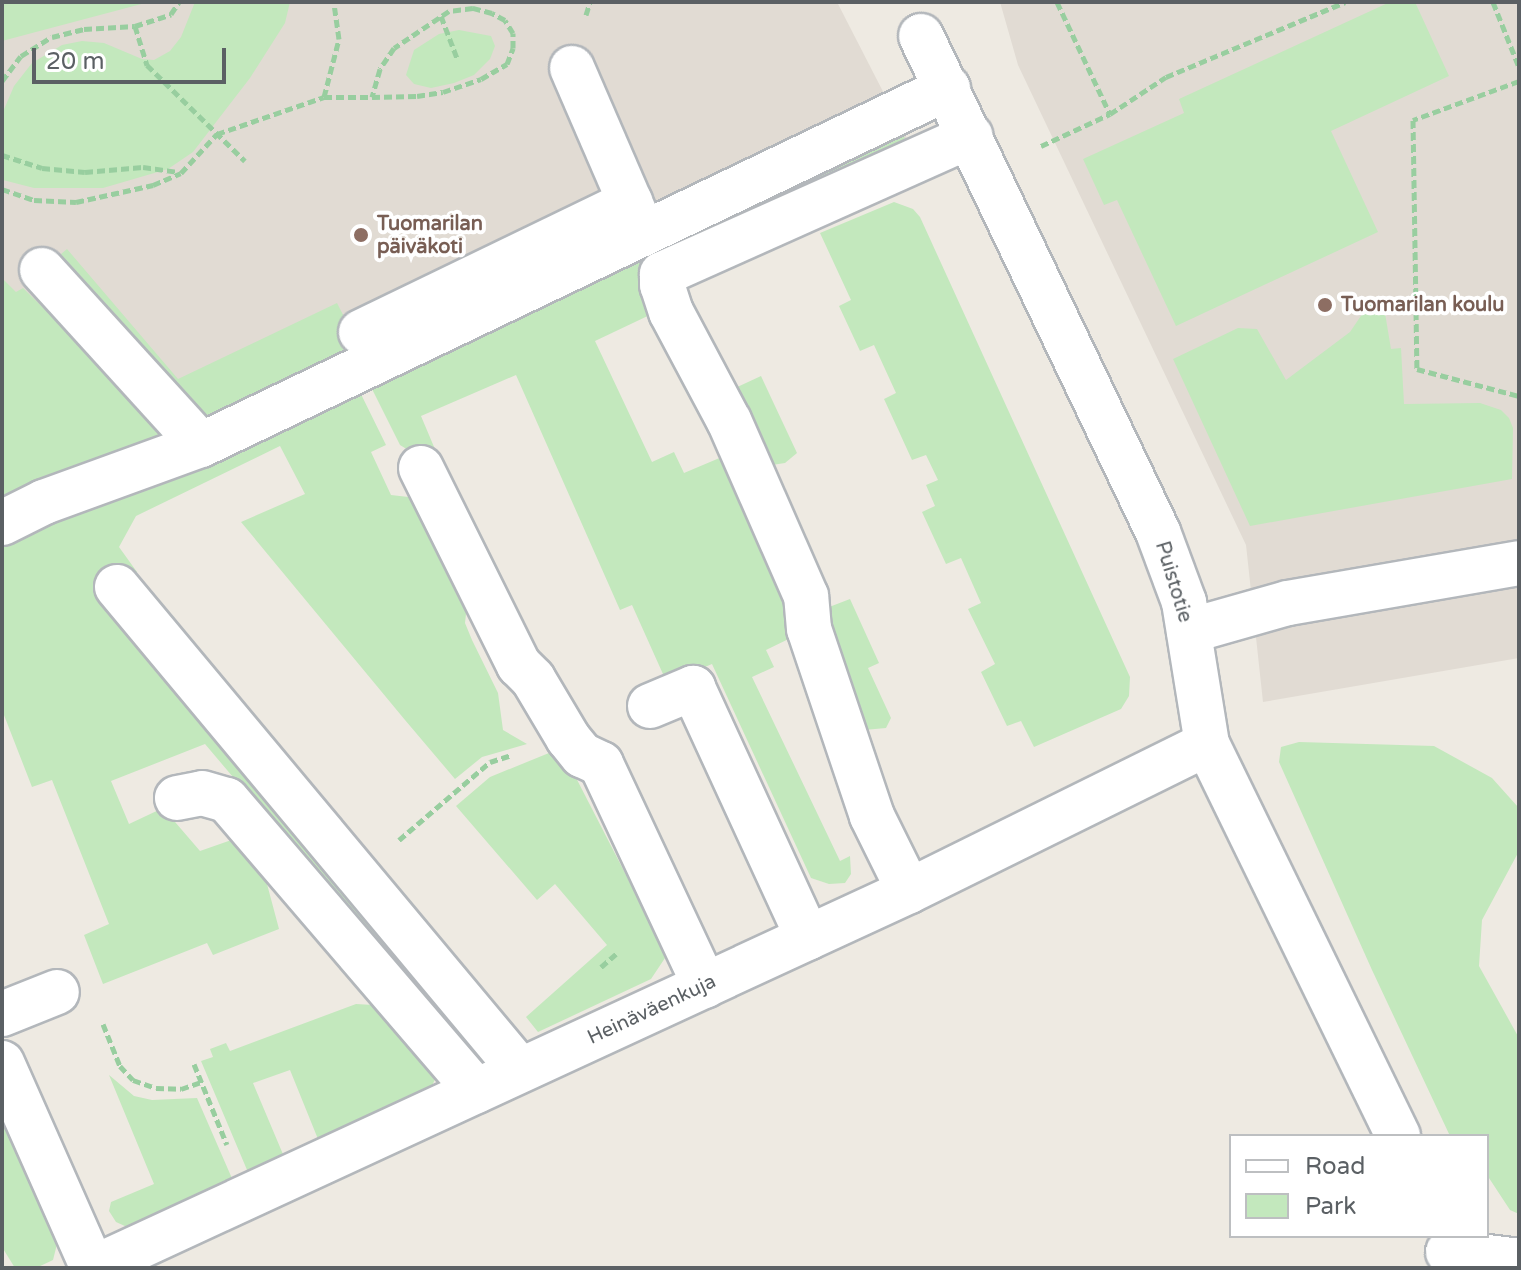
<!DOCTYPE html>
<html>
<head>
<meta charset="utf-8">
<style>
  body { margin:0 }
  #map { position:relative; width:1521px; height:1270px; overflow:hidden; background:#eeeae2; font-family:"Varela Round",sans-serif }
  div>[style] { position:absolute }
  .education>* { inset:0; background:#e1dbd3 }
  .green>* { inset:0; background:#c3e8bd }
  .path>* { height:5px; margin-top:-2.5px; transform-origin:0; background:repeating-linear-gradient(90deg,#98ce9f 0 8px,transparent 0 12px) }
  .roads { filter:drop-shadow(2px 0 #b3b7bb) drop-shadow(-2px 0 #b3b7bb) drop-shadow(0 2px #b3b7bb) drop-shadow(0 -2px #b3b7bb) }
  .minor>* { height:44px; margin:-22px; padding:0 22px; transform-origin:22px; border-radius:22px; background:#fff }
  .dots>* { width:22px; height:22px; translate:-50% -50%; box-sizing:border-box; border:4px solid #fff; border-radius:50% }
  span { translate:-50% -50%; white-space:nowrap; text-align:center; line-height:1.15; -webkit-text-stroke:8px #fff; paint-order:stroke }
  .education-label { font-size:20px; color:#785e54; font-weight:700 }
  .left { translate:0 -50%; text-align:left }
  .street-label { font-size:20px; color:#5b6064 }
  .frame { position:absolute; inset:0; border:4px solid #5b6064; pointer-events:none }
  .legend { position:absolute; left:1229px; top:1134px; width:260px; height:104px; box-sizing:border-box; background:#fff; border:2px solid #bdbfc1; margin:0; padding:10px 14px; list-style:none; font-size:24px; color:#5b6064 }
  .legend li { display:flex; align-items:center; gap:16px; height:40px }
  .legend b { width:40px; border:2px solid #bdbfc1 }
  .scale { position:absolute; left:32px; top:48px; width:194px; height:36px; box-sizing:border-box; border:4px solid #5b6064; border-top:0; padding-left:10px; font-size:24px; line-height:28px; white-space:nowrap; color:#5b6064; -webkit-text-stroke:6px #fff; paint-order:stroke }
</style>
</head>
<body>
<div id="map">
  <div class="education">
    <div style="clip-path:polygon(2px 2px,837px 2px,913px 150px,149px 484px,2px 316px)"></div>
    <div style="clip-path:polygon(1000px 2px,1519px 2px,1519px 658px,1263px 702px,1246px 545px,1018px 65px)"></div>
  </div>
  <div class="green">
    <div style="clip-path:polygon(2px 2px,149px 2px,2px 41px)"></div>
    <div style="clip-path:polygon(195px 2px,290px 2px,285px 23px,250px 78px,193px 152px,168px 169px,103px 188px,34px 188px,3px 180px,2px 114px,14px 86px,32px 63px,62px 45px,82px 41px,104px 43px,142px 59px,154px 60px,170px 51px,181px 37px)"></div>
    <div style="clip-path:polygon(1390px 2px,1415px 2px,1449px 76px,1331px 131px,1378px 232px,1176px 326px,1117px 200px,1104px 205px,1083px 159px,1184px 113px,1179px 99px)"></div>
    <div style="clip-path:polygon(459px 30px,491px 36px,495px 46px,490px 59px,474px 75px,454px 83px,431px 88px,414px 84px,406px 75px,414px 50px,439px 34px)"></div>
    <div style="clip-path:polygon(892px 129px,904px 135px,906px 146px,643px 284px,654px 313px,595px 341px,652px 462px,674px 452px,684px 473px,729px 454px,805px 631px,766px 650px,774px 667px,752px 677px,840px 861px,850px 856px,851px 874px,845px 883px,829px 884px,811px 878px,712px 664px,667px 683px,632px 605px,620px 610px,516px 375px,421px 416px,437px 454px,418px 456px,400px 445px,368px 381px)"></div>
    <div style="clip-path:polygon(894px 202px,913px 209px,920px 217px,1130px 677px,1129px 696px,1121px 709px,1034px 747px,1021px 721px,1007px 726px,981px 672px,995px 664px,968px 609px,981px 603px,961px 558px,946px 564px,922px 512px,935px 506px,926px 485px,938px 480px,926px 455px,912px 460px,884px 399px,896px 393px,874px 345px,860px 351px,839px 306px,851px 300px,820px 233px)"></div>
    <div style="clip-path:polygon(67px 249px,178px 379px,337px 303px,361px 350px,211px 425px,54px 260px)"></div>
    <div style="clip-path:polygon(2px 278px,16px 292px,23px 288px,159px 421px,158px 436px,151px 445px,2px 502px)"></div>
    <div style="clip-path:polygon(1371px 301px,1385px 313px,1391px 349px,1401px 348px,1404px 404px,1480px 403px,1501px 410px,1509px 418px,1513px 428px,1512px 479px,1250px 526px,1173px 359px,1238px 328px,1257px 329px,1286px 380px,1350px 332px)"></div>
    <div style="clip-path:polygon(761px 376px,797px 453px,785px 463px,772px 465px,733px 389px)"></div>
    <div style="clip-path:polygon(357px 386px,386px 445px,371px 452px,391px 495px,426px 499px,467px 605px,465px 623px,472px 640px,498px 693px,503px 730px,527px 744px,482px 757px,455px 779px,405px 720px,241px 522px,305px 494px,280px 446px,136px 516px,119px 547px,137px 572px,104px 585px,492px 1059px,485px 1063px,475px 1063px,205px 744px,111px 781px,129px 824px,163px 808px,200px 851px,240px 837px,263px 869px,279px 929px,213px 955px,207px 943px,103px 984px,84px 935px,109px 924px,52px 780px,32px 787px,2px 710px,2px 540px)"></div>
    <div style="clip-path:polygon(850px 599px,879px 663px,868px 668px,891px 718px,886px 728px,864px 730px,824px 609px)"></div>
    <div style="clip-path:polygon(1299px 742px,1434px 746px,1492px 778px,1518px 807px,1519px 851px,1482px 920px,1479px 966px,1519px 1038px,1519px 1214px,1510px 1210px,1487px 1175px,1487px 1136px,1450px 1136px,1372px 970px,1279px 762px,1281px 747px)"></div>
    <div style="clip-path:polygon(549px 753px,564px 759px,572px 770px,661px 943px,665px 958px,651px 979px,538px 1032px,526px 1017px,607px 945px,555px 884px,537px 900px,456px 806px,490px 777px)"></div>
    <div style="clip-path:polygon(356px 1004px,373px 1005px,415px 1037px,437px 1075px,431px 1088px,419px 1098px,320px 1144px,290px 1070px,253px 1083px,285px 1159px,250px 1177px,201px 1061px,213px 1057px,210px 1049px,226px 1043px,230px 1051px)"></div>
    <div style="clip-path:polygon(109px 1075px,134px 1096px,152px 1100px,197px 1098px,234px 1183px,144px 1226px,127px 1227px,116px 1222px,109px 1211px,111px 1202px,154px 1184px)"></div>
    <div style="clip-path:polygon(2px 1120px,57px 1244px,53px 1260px,36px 1268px,15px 1268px,2px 1247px)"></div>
  </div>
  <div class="path">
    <div style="left:1057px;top:2px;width:124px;rotate:64.7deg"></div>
    <div style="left:1493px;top:2px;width:70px;rotate:68.2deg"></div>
    <div style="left:586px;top:15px;width:14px;rotate:-73deg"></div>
    <div style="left:441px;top:16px;width:45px;rotate:69.1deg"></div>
    <div style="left:135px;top:26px;width:41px;rotate:72.9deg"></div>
    <div style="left:147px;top:65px;width:137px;rotate:44.4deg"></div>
    <div style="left:2px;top:81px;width:31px;rotate:-53deg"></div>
    <div style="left:21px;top:56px;width:36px;rotate:-32deg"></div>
    <div style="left:52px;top:37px;width:33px;rotate:-14deg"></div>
    <div style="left:84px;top:29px;width:51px;rotate:-3.4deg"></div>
    <div style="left:135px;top:26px;width:38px;rotate:-18deg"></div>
    <div style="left:171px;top:14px;width:14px;rotate:-56deg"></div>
    <div style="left:1519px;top:81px;width:113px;rotate:159.8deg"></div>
    <div style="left:1413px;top:120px;width:249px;rotate:89.1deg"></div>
    <div style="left:1417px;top:369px;width:106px;rotate:14.8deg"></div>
    <div style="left:324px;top:97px;width:60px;rotate:-75.5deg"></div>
    <div style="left:339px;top:39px;width:37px;rotate:-98deg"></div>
    <div style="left:1041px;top:146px;width:76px;rotate:-24.9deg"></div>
    <div style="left:1110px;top:114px;width:67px;rotate:-33.5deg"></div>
    <div style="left:1166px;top:77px;width:194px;rotate:-22.7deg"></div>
    <div style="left:2px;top:155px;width:42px;rotate:18deg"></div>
    <div style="left:42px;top:168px;width:43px;rotate:5.3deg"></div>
    <div style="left:85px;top:172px;width:58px;rotate:-4.9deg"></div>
    <div style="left:143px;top:167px;width:35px;rotate:8deg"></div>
    <div style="left:2px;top:189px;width:34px;rotate:19deg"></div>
    <div style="left:34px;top:200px;width:42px;rotate:2.7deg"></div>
    <div style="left:76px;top:202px;width:79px;rotate:-12.4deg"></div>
    <div style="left:153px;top:185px;width:30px;rotate:-23deg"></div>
    <div style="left:181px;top:173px;width:53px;rotate:-47.3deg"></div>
    <div style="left:217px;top:134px;width:113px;rotate:-19.1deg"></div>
    <div style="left:324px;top:97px;width:48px"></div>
    <div style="left:372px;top:97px;width:45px;rotate:-1.3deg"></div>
    <div style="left:417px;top:96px;width:26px;rotate:-9deg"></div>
    <div style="left:443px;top:92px;width:40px;rotate:-18.9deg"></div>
    <div style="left:481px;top:79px;width:30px;rotate:-30deg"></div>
    <div style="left:507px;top:64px;width:17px;rotate:-69deg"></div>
    <div style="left:513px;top:48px;width:15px;rotate:-90deg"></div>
    <div style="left:513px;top:33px;width:15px;rotate:-122deg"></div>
    <div style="left:505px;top:20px;width:15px;rotate:-152deg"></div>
    <div style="left:492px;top:13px;width:20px;rotate:-165deg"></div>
    <div style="left:473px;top:8px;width:24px;rotate:173deg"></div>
    <div style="left:449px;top:11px;width:66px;rotate:146.1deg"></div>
    <div style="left:394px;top:48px;width:25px;rotate:124deg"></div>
    <div style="left:380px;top:69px;width:29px;rotate:106deg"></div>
    <div style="left:399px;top:840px;width:120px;rotate:-40.6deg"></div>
    <div style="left:490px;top:762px;width:22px;rotate:-18deg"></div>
    <div style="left:601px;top:967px;width:20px;rotate:-41deg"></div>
    <div style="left:103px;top:1024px;width:45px;rotate:68deg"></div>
    <div style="left:120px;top:1066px;width:19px;rotate:47deg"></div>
    <div style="left:133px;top:1080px;width:24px;rotate:19deg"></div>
    <div style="left:156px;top:1088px;width:25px;rotate:2deg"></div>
    <div style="left:181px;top:1089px;width:21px;rotate:-19deg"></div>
    <div style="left:194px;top:1064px;width:87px;rotate:67.8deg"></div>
  </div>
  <div class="roads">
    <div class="minor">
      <div style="left:921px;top:36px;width:550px;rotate:64.46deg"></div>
      <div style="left:1158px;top:532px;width:75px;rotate:69.6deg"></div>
      <div style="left:1184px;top:602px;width:144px;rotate:80.8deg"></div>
      <div style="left:1207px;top:744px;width:436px;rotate:64deg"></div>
      <div style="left:572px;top:68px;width:176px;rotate:66.6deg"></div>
      <div style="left:42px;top:270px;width:236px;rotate:47.7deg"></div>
      <div style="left:361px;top:332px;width:299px;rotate:-25.8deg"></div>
      <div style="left:421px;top:468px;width:220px;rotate:63.6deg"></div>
      <div style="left:519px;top:665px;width:20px;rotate:45deg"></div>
      <div style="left:533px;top:679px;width:69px;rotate:59.3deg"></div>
      <div style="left:568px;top:738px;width:22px;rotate:51deg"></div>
      <div style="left:582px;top:755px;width:21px;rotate:25deg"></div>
      <div style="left:601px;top:764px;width:245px;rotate:64.9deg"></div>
      <div style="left:2px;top:523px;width:47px;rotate:-26.6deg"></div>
      <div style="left:44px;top:502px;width:167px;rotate:-20deg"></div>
      <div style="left:201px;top:445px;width:828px;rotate:-25.54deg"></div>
      <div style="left:117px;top:587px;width:629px;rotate:50.16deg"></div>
      <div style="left:1189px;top:631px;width:103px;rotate:-15.8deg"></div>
      <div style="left:1288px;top:603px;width:234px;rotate:-9.8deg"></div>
      <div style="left:650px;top:706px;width:47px;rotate:-22.7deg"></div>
      <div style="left:693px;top:688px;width:275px;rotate:65.3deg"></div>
      <div style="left:177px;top:798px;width:25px;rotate:-11deg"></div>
      <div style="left:202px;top:793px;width:26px;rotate:16deg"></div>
      <div style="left:227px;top:800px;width:383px;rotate:49.4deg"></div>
      <div style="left:909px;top:891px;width:84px;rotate:-116.3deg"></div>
      <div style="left:872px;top:816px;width:197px;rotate:-108.6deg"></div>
      <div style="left:809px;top:629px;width:33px;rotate:-95deg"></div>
      <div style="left:806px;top:596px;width:191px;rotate:-113.7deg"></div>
      <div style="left:729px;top:421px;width:123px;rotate:-118deg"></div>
      <div style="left:671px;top:312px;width:28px;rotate:-108deg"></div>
      <div style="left:662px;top:285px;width:11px;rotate:-90deg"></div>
      <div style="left:662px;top:274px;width:338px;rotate:-24.1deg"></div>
      <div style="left:2px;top:1014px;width:59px;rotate:-21.8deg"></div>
      <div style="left:2px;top:1063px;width:224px;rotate:66.1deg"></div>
      <div style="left:1448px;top:1252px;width:72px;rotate:7.2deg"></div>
      <div style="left:93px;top:1268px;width:899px;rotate:-24.8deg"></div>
      <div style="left:909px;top:891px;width:332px;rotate:-26.3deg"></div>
    </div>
  </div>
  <div class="dots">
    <div style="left:361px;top:235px;background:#8d6e63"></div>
    <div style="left:1325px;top:305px;background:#8d6e63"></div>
  </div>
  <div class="education-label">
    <span class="left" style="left:377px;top:236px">Tuomarilan<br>päiväkoti</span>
    <span class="left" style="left:1341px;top:305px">Tuomarilan koulu</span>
  </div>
  <div class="street-label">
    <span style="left:1173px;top:582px;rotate:73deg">Puistotie</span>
    <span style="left:652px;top:1010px;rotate:-25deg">Heinäväenkuja</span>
  </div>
  <div class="frame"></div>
  <ul class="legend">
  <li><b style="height:10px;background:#fff"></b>Road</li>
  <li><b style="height:22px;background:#c3e8bd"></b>Park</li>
  </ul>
  <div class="scale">20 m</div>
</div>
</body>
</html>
